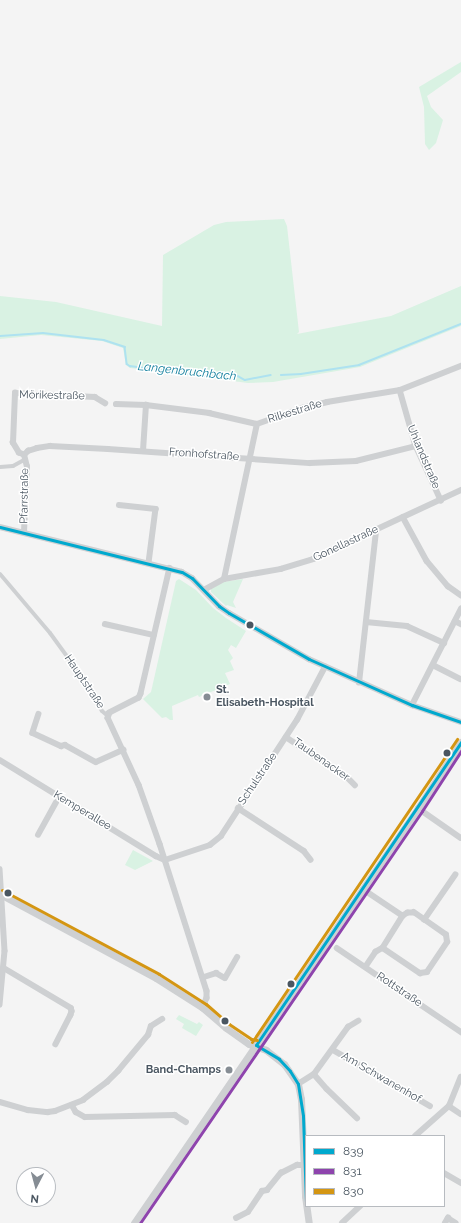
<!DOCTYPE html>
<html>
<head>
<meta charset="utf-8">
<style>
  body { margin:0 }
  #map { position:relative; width:461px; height:1223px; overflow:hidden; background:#f4f4f4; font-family:Raleway,sans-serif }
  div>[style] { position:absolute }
  .green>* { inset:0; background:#d9f2e3 }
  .stream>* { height:1.5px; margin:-0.75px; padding:0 0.75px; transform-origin:0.75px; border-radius:0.75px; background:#aee2f0 }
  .pedestrian>* { height:4px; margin:-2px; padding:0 2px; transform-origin:2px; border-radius:2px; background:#ced0d2 }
  .minor>* { height:5.5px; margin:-2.75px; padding:0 2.75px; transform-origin:2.75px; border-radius:2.75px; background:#ced0d2 }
  .tertiary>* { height:7px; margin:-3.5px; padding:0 3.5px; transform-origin:3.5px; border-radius:3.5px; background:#ced0d2 }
  .bus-1>* { height:3px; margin:-1.5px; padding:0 1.5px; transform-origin:1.5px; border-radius:1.5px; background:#00a9ce }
  .bus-2>* { height:3px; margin:-1.5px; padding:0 1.5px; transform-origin:1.5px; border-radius:1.5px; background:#8e44ad }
  .bus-3>* { height:3px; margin:-1.5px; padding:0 1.5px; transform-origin:1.5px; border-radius:1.5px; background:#d49613 }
  .dots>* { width:11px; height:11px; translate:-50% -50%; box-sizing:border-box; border:2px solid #fff; border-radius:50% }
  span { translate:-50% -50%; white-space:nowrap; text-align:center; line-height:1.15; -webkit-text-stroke:3px #fff; paint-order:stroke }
  .street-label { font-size:11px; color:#4a5661 }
  .poi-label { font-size:11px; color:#4a5661; font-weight:700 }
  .left { translate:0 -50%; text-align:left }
  .right { translate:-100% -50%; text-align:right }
  .water-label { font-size:12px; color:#0c7c9b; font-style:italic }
  .legend { position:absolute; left:305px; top:1135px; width:140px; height:72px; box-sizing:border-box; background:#fff; border:1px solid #b7bbc0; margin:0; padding:5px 7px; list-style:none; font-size:12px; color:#4a5661 }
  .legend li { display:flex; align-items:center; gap:8px; height:20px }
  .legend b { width:20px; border:1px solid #b7bbc0 }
  .north { position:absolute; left:16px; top:1167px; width:40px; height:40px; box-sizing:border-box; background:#fff; border:1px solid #b7bbc0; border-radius:50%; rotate:186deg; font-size:11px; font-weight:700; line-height:16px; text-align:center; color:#4a5661 }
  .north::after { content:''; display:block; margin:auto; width:14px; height:18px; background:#868d94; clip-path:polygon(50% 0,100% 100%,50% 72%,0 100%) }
</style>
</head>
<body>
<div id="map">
  <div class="green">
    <div style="clip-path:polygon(461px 62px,461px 72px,427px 96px,431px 107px,443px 120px,436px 143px,429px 150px,425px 144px,424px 107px,419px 87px)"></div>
    <div style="clip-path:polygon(284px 219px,287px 226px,299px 332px,297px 334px,391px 316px,461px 286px,461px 326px,360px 367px,273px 382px,248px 383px,130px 368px,126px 365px,123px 348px,102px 341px,41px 335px,0 339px,0 296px,56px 302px,162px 326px,163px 255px,214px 225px,226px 222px)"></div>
    <div style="clip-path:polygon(179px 579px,196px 590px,213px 608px,226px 618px,246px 631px,236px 648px,231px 645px,228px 650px,233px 658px,230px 661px,234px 670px,225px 673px,230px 684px,199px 697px,198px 695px,172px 706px,173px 720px,170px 720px,166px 717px,162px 718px,143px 699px,151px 692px,176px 581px)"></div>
    <div style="clip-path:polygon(243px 579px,233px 602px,236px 608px,227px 605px,226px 606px,211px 592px,211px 589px,223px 582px)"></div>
    <div style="clip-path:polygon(133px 850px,153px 861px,135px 870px,125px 865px)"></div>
    <div style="clip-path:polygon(179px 1015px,197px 1024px,199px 1022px,203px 1025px,196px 1036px,182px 1028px,184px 1024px,176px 1019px)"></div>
  </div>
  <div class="stream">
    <div style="left:0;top:336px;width:43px;rotate:-4deg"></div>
    <div style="left:43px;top:333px;width:61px;rotate:6.5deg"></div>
    <div style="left:104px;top:340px;width:22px;rotate:18deg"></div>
    <div style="left:125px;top:347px;width:17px;rotate:83deg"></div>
    <div style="left:127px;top:364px;width:4px;rotate:34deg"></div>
    <div style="left:130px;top:366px;width:83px;rotate:7.6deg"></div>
    <div style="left:212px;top:377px;width:7px;rotate:-27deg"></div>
    <div style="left:218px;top:374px;width:18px;rotate:3deg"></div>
    <div style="left:236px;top:375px;width:10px;rotate:29deg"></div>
    <div style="left:245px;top:380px;width:26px;rotate:-11deg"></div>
    <div style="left:281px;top:375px;width:20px;rotate:-3deg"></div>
    <div style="left:301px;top:374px;width:59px;rotate:-8.8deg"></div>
    <div style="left:359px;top:365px;width:110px;rotate:-21.9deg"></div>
  </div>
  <div class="pedestrian">
    <div style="left:0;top:467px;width:13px;rotate:-4deg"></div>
    <div style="left:13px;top:466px;width:13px;rotate:-29deg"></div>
    <div style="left:0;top:574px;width:77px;rotate:49.7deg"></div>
    <div style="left:50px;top:633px;width:41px;rotate:54deg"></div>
    <div style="left:74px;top:666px;width:53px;rotate:58.1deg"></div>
    <div style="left:102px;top:711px;width:8px;rotate:40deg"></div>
  </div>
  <div class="minor">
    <div style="left:400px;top:390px;width:58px;rotate:74.1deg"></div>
    <div style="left:416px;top:446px;width:60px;rotate:65.2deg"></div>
    <div style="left:116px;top:404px;width:30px;rotate:2deg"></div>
    <div style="left:146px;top:405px;width:64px;rotate:7.2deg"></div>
    <div style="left:209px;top:413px;width:49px;rotate:12.9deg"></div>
    <div style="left:143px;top:451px;width:46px;rotate:-86.3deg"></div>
    <div style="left:24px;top:455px;width:5px;rotate:-158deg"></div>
    <div style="left:19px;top:453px;width:12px;rotate:-121deg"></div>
    <div style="left:13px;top:443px;width:50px;rotate:-87.7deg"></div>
    <div style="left:15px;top:393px;width:80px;rotate:2.9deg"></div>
    <div style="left:95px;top:397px;width:12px;rotate:31deg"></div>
    <div style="left:119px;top:505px;width:37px;rotate:6deg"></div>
    <div style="left:156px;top:509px;width:54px;rotate:97.4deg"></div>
    <div style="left:403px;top:517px;width:50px;rotate:61.4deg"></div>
    <div style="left:427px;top:561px;width:33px;rotate:50deg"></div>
    <div style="left:448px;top:586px;width:16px;rotate:35deg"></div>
    <div style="left:0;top:527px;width:187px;rotate:13.9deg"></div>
    <div style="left:182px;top:572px;width:12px;rotate:31deg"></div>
    <div style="left:192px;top:578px;width:39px;rotate:46deg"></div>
    <div style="left:219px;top:606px;width:12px;rotate:35deg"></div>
    <div style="left:229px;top:613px;width:92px;rotate:29.9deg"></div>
    <div style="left:309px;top:659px;width:113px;rotate:24.1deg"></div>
    <div style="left:412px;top:705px;width:52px;rotate:19.1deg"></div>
    <div style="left:24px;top:532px;width:65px;rotate:-87.4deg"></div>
    <div style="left:27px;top:467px;width:12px;rotate:-104deg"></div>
    <div style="left:24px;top:455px;width:6px;rotate:-45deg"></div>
    <div style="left:28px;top:451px;width:9px;rotate:-18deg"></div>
    <div style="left:37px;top:448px;width:13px;rotate:-9deg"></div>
    <div style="left:50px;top:446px;width:58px;rotate:3deg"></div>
    <div style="left:108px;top:449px;width:202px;rotate:4deg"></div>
    <div style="left:310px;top:463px;width:46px;rotate:-2.5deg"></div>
    <div style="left:356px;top:461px;width:62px;rotate:-14deg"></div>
    <div style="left:170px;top:568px;width:129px;rotate:103deg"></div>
    <div style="left:141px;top:694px;width:4px;rotate:117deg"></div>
    <div style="left:139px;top:698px;width:33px;rotate:153deg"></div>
    <div style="left:110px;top:713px;width:5px;rotate:112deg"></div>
    <div style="left:108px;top:718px;width:74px;rotate:65.2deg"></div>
    <div style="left:139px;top:785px;width:63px;rotate:70.4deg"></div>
    <div style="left:160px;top:844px;width:154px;rotate:72.3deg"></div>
    <div style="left:207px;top:991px;width:7px;rotate:90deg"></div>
    <div style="left:207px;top:998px;width:11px;rotate:112deg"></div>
    <div style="left:224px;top:579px;width:58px;rotate:-10deg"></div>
    <div style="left:281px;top:569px;width:34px;rotate:-17deg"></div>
    <div style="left:313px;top:559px;width:163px;rotate:-25deg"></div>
    <div style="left:204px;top:590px;width:23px;rotate:-29deg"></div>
    <div style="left:224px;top:579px;width:158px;rotate:-78deg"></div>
    <div style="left:257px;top:424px;width:48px;rotate:-19.6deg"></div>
    <div style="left:302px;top:408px;width:26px;rotate:-13deg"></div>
    <div style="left:327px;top:402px;width:74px;rotate:-9.3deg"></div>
    <div style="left:400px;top:390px;width:66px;rotate:-21.5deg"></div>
    <div style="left:455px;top:621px;width:7px;rotate:27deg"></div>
    <div style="left:366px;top:622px;width:41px;rotate:5.6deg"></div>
    <div style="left:407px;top:626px;width:41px;rotate:24.7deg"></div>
    <div style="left:105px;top:624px;width:50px;rotate:12.7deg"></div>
    <div style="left:433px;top:665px;width:31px;rotate:27deg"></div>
    <div style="left:359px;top:683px;width:153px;rotate:-83.6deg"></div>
    <div style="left:412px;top:705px;width:108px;rotate:-63deg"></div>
    <div style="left:39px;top:714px;width:20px;rotate:108deg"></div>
    <div style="left:33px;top:733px;width:31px;rotate:25deg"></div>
    <div style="left:61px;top:746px;width:4px;rotate:-14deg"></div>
    <div style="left:65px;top:745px;width:35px;rotate:29deg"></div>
    <div style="left:96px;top:762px;width:30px;rotate:-24deg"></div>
    <div style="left:286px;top:737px;width:74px;rotate:33.5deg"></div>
    <div style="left:348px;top:778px;width:10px;rotate:45deg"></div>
    <div style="left:0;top:760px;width:183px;rotate:31.6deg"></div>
    <div style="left:156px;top:856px;width:10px;rotate:24deg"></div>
    <div style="left:238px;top:808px;width:79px;rotate:33.1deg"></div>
    <div style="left:304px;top:851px;width:11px;rotate:52deg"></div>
    <div style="left:418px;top:808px;width:52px;rotate:34.9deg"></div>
    <div style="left:38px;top:835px;width:37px;rotate:-61deg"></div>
    <div style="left:165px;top:860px;width:47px;rotate:-18.4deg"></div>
    <div style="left:210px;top:845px;width:14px;rotate:-39deg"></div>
    <div style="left:221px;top:836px;width:139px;rotate:-56.8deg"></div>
    <div style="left:297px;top:720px;width:60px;rotate:-62.2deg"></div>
    <div style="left:0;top:869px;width:82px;rotate:86.5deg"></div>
    <div style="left:5px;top:951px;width:54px;rotate:95.3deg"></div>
    <div style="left:363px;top:889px;width:48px;rotate:34deg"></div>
    <div style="left:403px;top:916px;width:38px;rotate:122deg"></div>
    <div style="left:383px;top:948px;width:8px;rotate:150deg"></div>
    <div style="left:376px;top:952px;width:18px;rotate:124deg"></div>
    <div style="left:424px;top:920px;width:55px;rotate:-55.4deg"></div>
    <div style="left:337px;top:948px;width:150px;rotate:34.1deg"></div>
    <div style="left:383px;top:948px;width:45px;rotate:34deg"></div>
    <div style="left:420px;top:973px;width:7px;rotate:-8deg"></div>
    <div style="left:427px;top:972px;width:36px;rotate:-56deg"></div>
    <div style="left:447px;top:942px;width:7px;rotate:-98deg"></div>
    <div style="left:446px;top:935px;width:39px;rotate:-145deg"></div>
    <div style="left:414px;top:913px;width:6px;rotate:180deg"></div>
    <div style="left:408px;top:913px;width:6px;rotate:149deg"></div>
    <div style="left:4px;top:968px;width:78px;rotate:30.8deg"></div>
    <div style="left:71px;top:1008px;width:3px;rotate:72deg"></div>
    <div style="left:72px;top:1011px;width:4px;rotate:104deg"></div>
    <div style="left:71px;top:1015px;width:33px;rotate:117deg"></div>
    <div style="left:204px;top:977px;width:13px;rotate:-18deg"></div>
    <div style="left:216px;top:973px;width:10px;rotate:29deg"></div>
    <div style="left:225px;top:978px;width:24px;rotate:-60deg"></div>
    <div style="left:333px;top:1050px;width:112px;rotate:30deg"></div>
    <div style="left:314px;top:1074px;width:20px;rotate:49deg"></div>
    <div style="left:327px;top:1089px;width:42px;rotate:44deg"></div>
    <div style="left:298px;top:1084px;width:19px;rotate:-32deg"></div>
    <div style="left:314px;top:1074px;width:58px;rotate:-54.1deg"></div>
    <div style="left:348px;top:1027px;width:12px;rotate:-31deg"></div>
    <div style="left:0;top:1102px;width:29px;rotate:16deg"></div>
    <div style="left:28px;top:1110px;width:20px;rotate:6deg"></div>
    <div style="left:48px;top:1112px;width:7px;rotate:-8deg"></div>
    <div style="left:55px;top:1111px;width:30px;rotate:-21deg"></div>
    <div style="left:83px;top:1100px;width:30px;rotate:-37deg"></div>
    <div style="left:107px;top:1082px;width:16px;rotate:-45deg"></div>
    <div style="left:118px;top:1071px;width:47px;rotate:-50.2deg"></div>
    <div style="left:148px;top:1035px;width:9px;rotate:-72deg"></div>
    <div style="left:151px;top:1026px;width:13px;rotate:-32deg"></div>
    <div style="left:72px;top:1105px;width:8px;rotate:60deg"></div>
    <div style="left:76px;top:1112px;width:10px;rotate:29deg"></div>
    <div style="left:85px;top:1117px;width:90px;rotate:-1.3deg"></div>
    <div style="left:175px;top:1115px;width:13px;rotate:32deg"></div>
    <div style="left:449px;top:1106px;width:14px;rotate:34deg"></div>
    <div style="left:415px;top:1136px;width:45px;rotate:-41.4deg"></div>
    <div style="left:449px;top:1106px;width:31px;rotate:-68deg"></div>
    <div style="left:444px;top:1173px;width:20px;rotate:30deg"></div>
    <div style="left:236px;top:1218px;width:13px;rotate:-27deg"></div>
    <div style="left:248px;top:1212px;width:25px;rotate:-56deg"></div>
    <div style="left:262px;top:1191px;width:5px;rotate:-11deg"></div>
    <div style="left:267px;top:1190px;width:22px;rotate:-51deg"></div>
    <div style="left:281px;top:1173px;width:18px;rotate:-27deg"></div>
    <div style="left:297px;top:1165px;width:7px"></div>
    <div style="left:342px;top:1223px;width:25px;rotate:-43deg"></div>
    <div style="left:445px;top:1223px;width:6px;rotate:-59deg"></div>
    <div style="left:448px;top:1218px;width:9px;rotate:32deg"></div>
  </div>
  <div class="tertiary">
    <div style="left:0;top:894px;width:177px;rotate:28.3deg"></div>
    <div style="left:156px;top:978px;width:56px;rotate:32.6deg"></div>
    <div style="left:203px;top:1008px;width:30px;rotate:41deg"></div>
    <div style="left:226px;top:1028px;width:28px;rotate:35deg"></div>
    <div style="left:249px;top:1044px;width:18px;rotate:19deg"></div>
    <div style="left:266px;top:1050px;width:23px;rotate:38deg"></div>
    <div style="left:284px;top:1064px;width:24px;rotate:55deg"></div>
    <div style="left:298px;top:1084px;width:15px;rotate:79deg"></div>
    <div style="left:301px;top:1099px;width:97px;rotate:87.6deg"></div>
    <div style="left:305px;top:1196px;width:27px;rotate:82deg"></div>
    <div style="left:134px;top:1223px;width:503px;rotate:-55.61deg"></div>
    <div style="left:418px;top:808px;width:79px;rotate:-56.9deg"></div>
  </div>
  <div class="bus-1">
    <div style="left:0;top:527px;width:187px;rotate:13.9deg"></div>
    <div style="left:182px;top:572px;width:12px;rotate:31deg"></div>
    <div style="left:192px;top:578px;width:39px;rotate:46deg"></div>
    <div style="left:219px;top:606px;width:12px;rotate:35deg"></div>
    <div style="left:229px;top:613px;width:92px;rotate:29.9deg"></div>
    <div style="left:309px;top:659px;width:113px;rotate:24.1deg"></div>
    <div style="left:412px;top:705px;width:52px;rotate:19.1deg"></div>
    <div style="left:256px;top:1045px;width:366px;rotate:-55.9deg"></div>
    <div style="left:256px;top:1045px;width:27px;rotate:31deg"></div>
    <div style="left:279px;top:1059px;width:16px;rotate:47deg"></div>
    <div style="left:290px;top:1071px;width:15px;rotate:58deg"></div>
    <div style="left:298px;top:1084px;width:32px;rotate:81deg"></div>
    <div style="left:303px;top:1116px;width:87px;rotate:88deg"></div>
  </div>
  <div class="bus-2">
    <div style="left:140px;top:1223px;width:499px;rotate:-55.6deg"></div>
    <div style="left:422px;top:811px;width:72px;rotate:-57deg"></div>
  </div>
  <div class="bus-3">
    <div style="left:2px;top:890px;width:178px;rotate:28.1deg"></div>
    <div style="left:159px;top:974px;width:56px;rotate:32.6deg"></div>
    <div style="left:206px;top:1004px;width:30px;rotate:41deg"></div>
    <div style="left:229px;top:1024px;width:27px;rotate:34deg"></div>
    <div style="left:251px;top:1039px;width:6px;rotate:9deg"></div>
    <div style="left:252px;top:1042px;width:366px;rotate:-55.9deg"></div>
  </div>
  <div class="dots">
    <div style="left:250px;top:625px;background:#4a5661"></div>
    <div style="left:207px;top:697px;background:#868d94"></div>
    <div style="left:447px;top:753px;background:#4a5661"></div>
    <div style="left:8px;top:893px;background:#4a5661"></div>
    <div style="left:291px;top:984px;background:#4a5661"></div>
    <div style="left:225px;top:1021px;background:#4a5661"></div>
    <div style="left:229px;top:1070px;background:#868d94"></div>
  </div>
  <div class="street-label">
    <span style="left:52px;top:396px;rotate:1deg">Mörikestraße</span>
    <span style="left:295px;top:412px;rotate:-17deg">Rilkestraße</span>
    <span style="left:204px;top:455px;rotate:4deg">Fronhofstraße</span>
    <span style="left:423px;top:457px;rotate:67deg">Uhlandstraße</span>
    <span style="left:25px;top:496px;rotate:-89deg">Pfarrstraße</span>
    <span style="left:346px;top:544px;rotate:-25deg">Gonellastraße</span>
    <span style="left:84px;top:682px;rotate:56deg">Hauptstraße</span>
    <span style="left:321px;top:760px;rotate:35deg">Taubenacker</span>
    <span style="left:258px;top:779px;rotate:-56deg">Schulstraße</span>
    <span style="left:82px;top:811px;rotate:31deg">Kemperallee</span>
    <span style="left:399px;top:990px;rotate:34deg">Rottstraße</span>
    <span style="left:381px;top:1078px;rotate:30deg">Am Schwanenhof</span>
  </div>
  <div class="poi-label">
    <span class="left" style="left:216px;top:697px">St.<br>Elisabeth-Hospital</span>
    <span class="right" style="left:221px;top:1070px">Band-Champs</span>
  </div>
  <div class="water-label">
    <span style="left:187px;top:372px;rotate:6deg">Langenbruchbach</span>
  </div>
  <ul class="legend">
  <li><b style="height:5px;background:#00a9ce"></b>839</li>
  <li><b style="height:5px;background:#8e44ad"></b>831</li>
  <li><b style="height:5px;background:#d49613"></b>830</li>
  </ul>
  <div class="north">N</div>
</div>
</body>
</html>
